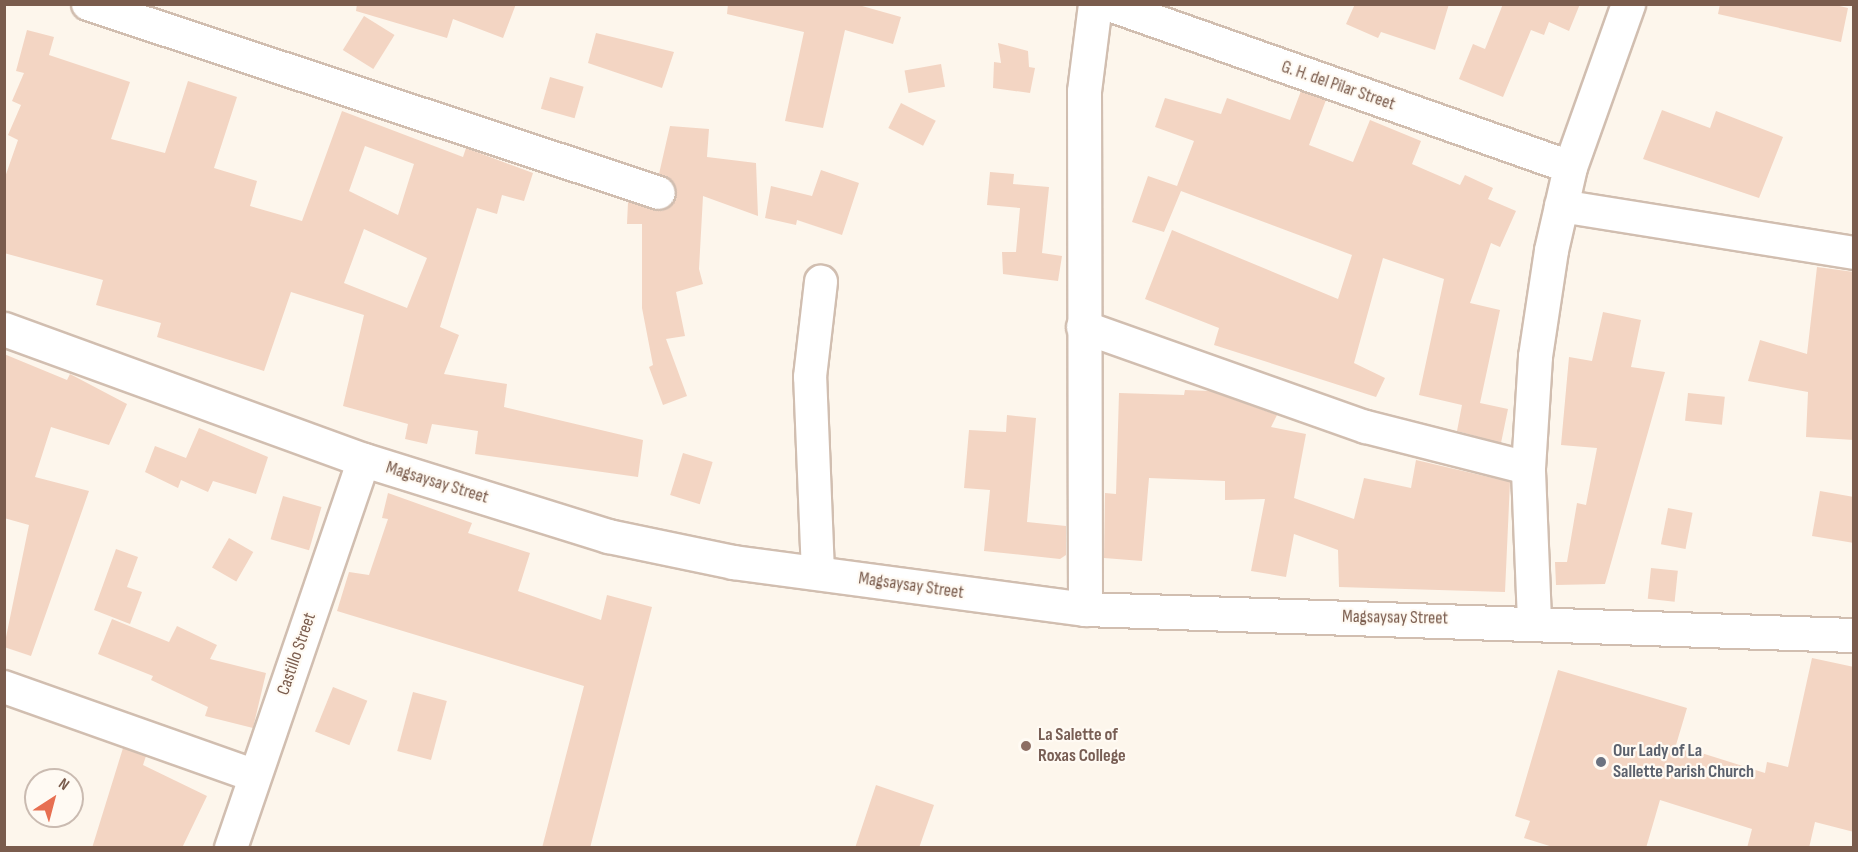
<!DOCTYPE html>
<html>
<head>
<meta charset="utf-8">
<style>
  body { margin:0 }
  #map { position:relative; width:1858px; height:852px; overflow:hidden; background:#fdf6ec; font-family:"Sofia Sans Condensed",sans-serif }
  div>[style] { position:absolute }
  .building>* { inset:0; background:#f3d5c3; transform-origin:0 0 }
  .roads { filter:drop-shadow(2px 0 #d1beb0) drop-shadow(-2px 0 #d1beb0) drop-shadow(0 2px #d1beb0) drop-shadow(0 -2px #d1beb0) }
  .minor>* { height:32px; margin:-16px; padding:0 16px; transform-origin:16px; border-radius:16px; background:#fff }
  .tertiary>* { height:33px; margin:-16.5px; padding:0 16.5px; transform-origin:16.5px; border-radius:16.5px; background:#fff }
  .dots>* { width:16px; height:16px; translate:-50% -50%; box-sizing:border-box; border:3px solid #fffaf3; border-radius:50% }
  span { translate:-50% -50%; white-space:nowrap; text-align:center; line-height:1.15; -webkit-text-stroke:4.5px #fffaf3; paint-order:stroke }
  .street-label { font-size:18px; color:#7a5c4d }
  .education-label { font-size:18px; color:#785e54; font-weight:700 }
  .left { translate:0 -50%; text-align:left }
  .worship-label { font-size:18px; color:#5b616d; font-weight:700 }
  .frame { position:absolute; inset:0; border:6px solid #7a5c4d; pointer-events:none }
  .north { position:absolute; left:24px; top:768px; width:60px; height:60px; box-sizing:border-box; background:#fffaf3; border:2px solid #cabbb1; border-radius:50%; rotate:36deg; font-size:16px; font-weight:700; line-height:24px; text-align:center; color:#7a5c4d }
  .north::after { content:''; display:block; margin:auto; width:21px; height:27px; background:#e76f51; clip-path:polygon(50% 0,100% 100%,50% 72%,0 100%) }
</style>
</head>
<body>
<div id="map">
  <div class="building">
    <div style="clip-path:polygon(357px 4px,516px 4px,503px 38px,453px 19px,447px 38px,356px 11px)"></div>
    <div style="clip-path:polygon(728px 4px,855px 4px,901px 17px,893px 44px,845px 30px,823px 128px,785px 121px,804px 32px,727px 14px)"></div>
    <div style="clip-path:polygon(1355px 4px,1449px 4px,1435px 50px,1381px 32px,1378px 38px,1346px 24px)"></div>
    <div style="clip-path:polygon(1503px 4px,1580px 4px,1569px 31px,1549px 22px,1544px 35px,1531px 30px,1503px 97px,1459px 79px,1473px 44px,1485px 49px)"></div>
    <div style="clip-path:polygon(1720px 4px,1831px 4px,1848px 8px,1841px 42px,1718px 14px)"></div>
    <div style="left:364px;top:16px;width:36px;height:40px;rotate:32deg"></div>
    <div style="clip-path:polygon(evenodd,27px 30px,54px 37px,49px 55px,130px 82px,111px 139px,165px 153px,188px 81px,237px 97px,214px 168px,257px 181px,250px 206px,302px 221px,342px 111px,463px 157px,466px 148px,533px 173px,524px 201px,502px 195px,497px 214px,477px 208px,440px 327px,459px 335px,444px 374px,507px 384px,504px 407px,643px 440px,638px 477px,475px 454px,478px 431px,432px 424px,427px 444px,405px 439px,408px 424px,343px 406px,364px 315px,291px 292px,264px 371px,157px 337px,161px 323px,96px 305px,103px 280px,4px 253px,4px 180px,18px 140px,8px 135px,21px 105px,12px 101px,24px 73px,16px 71px,27px 30px,365px 146px,414px 164px,398px 215px,349px 191px,365px 146px,27px 30px,364px 229px,427px 258px,407px 308px,344px 283px,364px 229px)"></div>
    <div style="clip-path:polygon(596px 33px,674px 52px,662px 88px,588px 63px)"></div>
    <div style="clip-path:polygon(998px 43px,1028px 51px,1029px 67px,1035px 68px,1030px 93px,993px 88px,994px 62px,1001px 63px)"></div>
    <div style="left:941px;top:64px;width:23px;height:37px;rotate:80deg"></div>
    <div style="left:550px;top:77px;width:35px;height:33px;rotate:16deg"></div>
    <div style="clip-path:polygon(1301px 91px,1326px 100px,1309px 145px,1353px 162px,1370px 120px,1421px 141px,1412px 164px,1460px 185px,1465px 175px,1493px 188px,1488px 199px,1516px 211px,1500px 247px,1491px 243px,1470px 303px,1500px 310px,1480px 403px,1508px 409px,1501px 443px,1457px 431px,1462px 405px,1419px 395px,1444px 279px,1383px 258px,1354px 363px,1385px 378px,1376px 397px,1214px 345px,1219px 328px,1145px 299px,1172px 230px,1338px 299px,1352px 255px,1181px 191px,1164px 232px,1132px 222px,1148px 176px,1177px 186px,1194px 141px,1155px 127px,1165px 98px,1221px 114px,1227px 98px,1290px 120px)"></div>
    <div style="left:901px;top:103px;width:39px;height:28px;rotate:27deg"></div>
    <div style="clip-path:polygon(1662px 110px,1710px 128px,1716px 111px,1783px 137px,1759px 198px,1643px 159px)"></div>
    <div style="clip-path:polygon(670px 126px,709px 129px,707px 157px,756px 163px,758px 216px,703px 196px,699px 269px,703px 284px,676px 292px,685px 336px,666px 339px,687px 396px,663px 405px,649px 367px,653px 365px,642px 308px,642px 224px,627px 224px,628px 202px,662px 211px,676px 199px,673px 182px,659px 174px)"></div>
    <div style="clip-path:polygon(821px 170px,859px 183px,842px 235px,797px 220px,796px 225px,765px 218px,771px 186px,812px 196px)"></div>
    <div style="clip-path:polygon(990px 172px,1014px 174px,1013px 184px,1049px 187px,1042px 253px,1062px 256px,1058px 281px,1003px 274px,1002px 252px,1016px 252px,1020px 208px,987px 205px)"></div>
    <div style="clip-path:polygon(1817px 267px,1854px 272px,1854px 440px,1806px 437px,1808px 392px,1748px 381px,1760px 340px,1807px 354px)"></div>
    <div style="clip-path:polygon(1603px 312px,1641px 320px,1631px 367px,1665px 372px,1605px 584px,1556px 585px,1555px 562px,1567px 562px,1577px 503px,1586px 505px,1597px 448px,1561px 445px,1569px 357px,1592px 361px)"></div>
    <div style="clip-path:polygon(4px 354px,67px 380px,70px 374px,127px 404px,109px 445px,51px 427px,35px 477px,89px 491px,31px 656px,4px 647px,29px 525px,4px 518px)"></div>
    <div style="clip-path:polygon(1185px 390px,1210px 391px,1277px 415px,1271px 427px,1306px 434px,1294px 498px,1354px 519px,1364px 478px,1411px 488px,1416px 460px,1510px 482px,1505px 592px,1339px 587px,1338px 550px,1294px 534px,1286px 577px,1251px 571px,1265px 499px,1225px 500px,1225px 481px,1149px 478px,1142px 561px,1104px 558px,1105px 493px,1116px 494px,1119px 393px,1184px 395px)"></div>
    <div style="left:1688px;top:393px;width:37px;height:28px;rotate:6deg"></div>
    <div style="clip-path:polygon(1007px 415px,1036px 418px,1027px 522px,1066px 526px,1066px 555px,1060px 559px,984px 551px,990px 490px,964px 488px,969px 430px,1006px 432px)"></div>
    <div style="clip-path:polygon(199px 428px,268px 457px,256px 494px,213px 481px,208px 492px,181px 480px,178px 488px,145px 472px,155px 446px,186px 458px)"></div>
    <div style="left:683px;top:453px;width:31px;height:44px;rotate:17deg"></div>
    <div style="clip-path:polygon(1820px 491px,1854px 497px,1854px 543px,1812px 536px)"></div>
    <div style="clip-path:polygon(388px 493px,472px 523px,468px 533px,530px 553px,518px 591px,601px 620px,607px 595px,652px 607px,590px 848px,542px 848px,584px 686px,337px 611px,349px 572px,369px 575px,388px 519px,382px 518px)"></div>
    <div style="left:283px;top:496px;width:40px;height:45px;rotate:16deg"></div>
    <div style="left:1668px;top:508px;width:25px;height:37px;rotate:11deg"></div>
    <div style="left:229px;top:538px;width:28px;height:34px;rotate:30deg"></div>
    <div style="clip-path:polygon(116px 549px,138px 557px,127px 587px,142px 592px,130px 624px,94px 610px)"></div>
    <div style="left:1651px;top:568px;width:27px;height:31px;rotate:6deg"></div>
    <div style="clip-path:polygon(112px 619px,169px 642px,177px 626px,217px 645px,210px 659px,266px 673px,253px 728px,205px 716px,208px 707px,151px 680px,153px 676px,98px 654px)"></div>
    <div style="clip-path:polygon(1812px 658px,1854px 667px,1854px 832px,1815px 822px,1809px 848px,1747px 848px,1752px 829px,1660px 800px,1646px 848px,1556px 848px,1524px 838px,1530px 821px,1515px 816px,1558px 670px,1687px 708px,1676px 745px,1765px 773px,1767px 762px,1788px 767px)"></div>
    <div style="left:333px;top:687px;width:37px;height:48px;rotate:22deg"></div>
    <div style="left:413px;top:692px;width:35px;height:61px;rotate:15deg"></div>
    <div style="clip-path:polygon(123px 748px,146px 756px,143px 765px,207px 796px,182px 848px,92px 848px)"></div>
    <div style="clip-path:polygon(876px 785px,934px 805px,919px 848px,855px 848px)"></div>
  </div>
  <div class="roads">
    <div class="minor">
      <div style="left:88px;top:4px;width:601px;rotate:18.31deg"></div>
      <div style="left:1107px;top:4px;width:491px;rotate:19.4deg"></div>
      <div style="left:1561px;top:206px;width:297px;rotate:9.1deg"></div>
      <div style="left:1083px;top:327px;width:300px;rotate:19.5deg"></div>
      <div style="left:1366px;top:427px;width:167px;rotate:14.2deg"></div>
      <div style="left:818px;top:573px;width:196px;rotate:-92.3deg"></div>
      <div style="left:810px;top:377px;width:96px;rotate:-83.4deg"></div>
      <div style="left:4px;top:687px;width:266px;rotate:19.5deg"></div>
      <div style="left:231px;top:848px;width:410px;rotate:-71.1deg"></div>
    </div>
    <div class="tertiary">
      <div style="left:4px;top:329px;width:383px;rotate:20deg"></div>
      <div style="left:364px;top:460px;width:256px;rotate:17.3deg"></div>
      <div style="left:608px;top:536px;width:128px;rotate:11.7deg"></div>
      <div style="left:733px;top:562px;width:355px;rotate:7.6deg"></div>
      <div style="left:1085px;top:609px;width:769px;rotate:1.94deg"></div>
      <div style="left:1085px;top:609px;width:518px;rotate:-90.11deg"></div>
      <div style="left:1084px;top:91px;width:88px;rotate:-82.8deg"></div>
      <div style="left:1534px;top:620px;width:152px;rotate:-92.3deg"></div>
      <div style="left:1528px;top:468px;width:112px;rotate:-86.4deg"></div>
      <div style="left:1535px;top:356px;width:107px;rotate:-81.4deg"></div>
      <div style="left:1551px;top:250px;width:85px;rotate:-77.1deg"></div>
      <div style="left:1570px;top:167px;width:173px;rotate:-70.4deg"></div>
    </div>
  </div>
  <div class="dots">
    <div style="left:1026px;top:746px;background:#8d6e63"></div>
    <div style="left:1601px;top:762px;background:#6b7280"></div>
  </div>
  <div class="street-label">
    <span style="left:1338px;top:86px;rotate:19deg">G. H. del Pilar Street</span>
    <span style="left:437px;top:483px;rotate:17deg">Magsaysay Street</span>
    <span style="left:911px;top:586px;rotate:8deg">Magsaysay Street</span>
    <span style="left:1395px;top:618px;rotate:1deg">Magsaysay Street</span>
    <span style="left:297px;top:654px;rotate:-71deg">Castillo Street</span>
  </div>
  <div class="education-label">
    <span class="left" style="left:1038px;top:746px">La Salette of<br>Roxas College</span>
  </div>
  <div class="worship-label">
    <span class="left" style="left:1613px;top:762px">Our Lady of La<br>Sallette Parish Church</span>
  </div>
  <div class="frame"></div>
  <div class="north">N</div>
</div>
</body>
</html>
